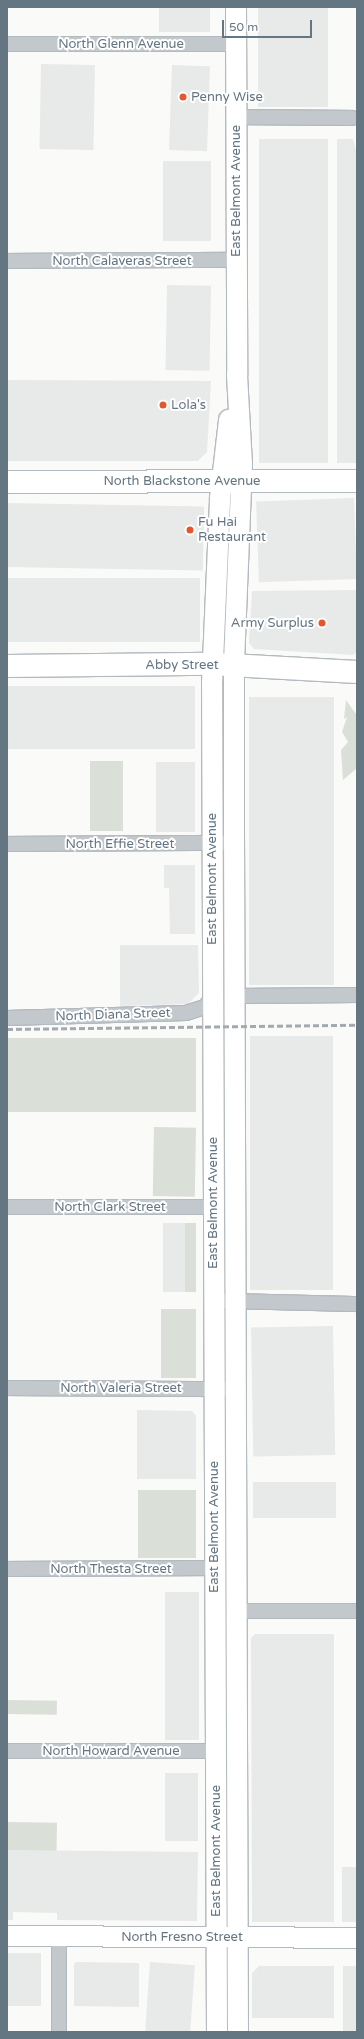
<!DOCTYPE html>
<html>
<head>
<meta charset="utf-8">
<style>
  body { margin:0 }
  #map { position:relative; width:364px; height:2039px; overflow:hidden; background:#fafaf8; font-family:"Varela Round",sans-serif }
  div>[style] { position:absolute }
  .built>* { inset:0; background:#e8e9e9; transform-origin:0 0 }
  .green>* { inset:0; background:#dadfd7; transform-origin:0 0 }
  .roads { filter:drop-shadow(1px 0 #b3babf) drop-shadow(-1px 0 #b3babf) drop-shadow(0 1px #b3babf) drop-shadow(0 -1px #b3babf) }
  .street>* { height:14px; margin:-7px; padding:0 7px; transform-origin:7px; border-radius:7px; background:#c3c8cc }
  .secondary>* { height:20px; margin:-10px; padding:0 10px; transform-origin:10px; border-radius:10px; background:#fff }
  .primary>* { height:22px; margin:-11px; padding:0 11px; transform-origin:11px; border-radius:11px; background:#fff }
  .rail>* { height:3px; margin-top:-1.5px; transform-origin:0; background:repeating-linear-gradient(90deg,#a2aab0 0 6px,transparent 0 9px) }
  .dots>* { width:11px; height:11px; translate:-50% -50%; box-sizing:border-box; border:2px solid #fff; border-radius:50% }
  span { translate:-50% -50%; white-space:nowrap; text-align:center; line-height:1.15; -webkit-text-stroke:4px #fff; paint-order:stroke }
  .street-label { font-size:13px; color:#657683 }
  .poi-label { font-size:13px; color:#657683 }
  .left { translate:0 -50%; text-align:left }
  .right { translate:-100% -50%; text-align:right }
  .frame { position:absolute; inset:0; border:8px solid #657683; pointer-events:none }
  .scale { position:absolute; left:222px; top:20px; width:90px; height:18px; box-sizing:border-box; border:2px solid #657683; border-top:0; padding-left:5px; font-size:12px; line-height:14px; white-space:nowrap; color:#657683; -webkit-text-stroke:3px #fff; paint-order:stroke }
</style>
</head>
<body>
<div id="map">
  <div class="built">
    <div style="left:159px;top:7px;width:51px;height:25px"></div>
    <div style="left:258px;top:7px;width:70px;height:100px"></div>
    <div style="left:41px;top:64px;width:54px;height:85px;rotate:1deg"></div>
    <div style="left:172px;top:65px;width:38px;height:85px;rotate:2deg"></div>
    <div style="left:328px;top:139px;width:324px;height:69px;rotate:90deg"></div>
    <div style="clip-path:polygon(337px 139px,353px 139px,357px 153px,357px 463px,337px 463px)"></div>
    <div style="left:163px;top:161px;width:48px;height:80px"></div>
    <div style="left:167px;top:285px;width:44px;height:85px;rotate:1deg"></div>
    <div style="clip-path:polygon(7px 380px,211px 381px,207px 452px,198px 461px,7px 461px)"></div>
    <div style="left:354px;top:498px;width:81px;height:98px;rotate:88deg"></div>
    <div style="left:7px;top:503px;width:197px;height:64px;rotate:1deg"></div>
    <div style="left:7px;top:578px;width:193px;height:64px"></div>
    <div style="clip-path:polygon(357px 590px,357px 652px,353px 655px,254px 649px,249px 643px,252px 591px)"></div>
    <div style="left:7px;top:686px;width:188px;height:63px"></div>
    <div style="left:334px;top:697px;width:288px;height:85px;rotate:90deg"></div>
    <div style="left:156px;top:762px;width:39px;height:70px"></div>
    <div style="clip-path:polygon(164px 865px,195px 865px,195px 934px,170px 934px,169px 888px,164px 888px)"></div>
    <div style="clip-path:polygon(120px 945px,198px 945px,199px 993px,188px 1004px,120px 1006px)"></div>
    <div style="left:333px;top:1036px;width:254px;height:83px;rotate:90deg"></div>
    <div style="left:163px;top:1223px;width:22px;height:69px"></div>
    <div style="left:333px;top:1326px;width:129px;height:82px;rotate:89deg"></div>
    <div style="clip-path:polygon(137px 1410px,192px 1411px,196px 1416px,196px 1479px,137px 1479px)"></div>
    <div style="left:253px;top:1482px;width:83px;height:36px"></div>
    <div style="left:165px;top:1592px;width:34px;height:148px"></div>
    <div style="clip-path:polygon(255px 1634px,334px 1634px,334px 1922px,252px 1922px,251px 1638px)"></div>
    <div style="left:165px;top:1773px;width:33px;height:68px"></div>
    <div style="clip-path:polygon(7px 1850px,198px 1852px,197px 1921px,57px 1920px,57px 1913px,13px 1912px,13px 1920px,7px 1920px)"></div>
    <div style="left:342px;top:1867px;width:15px;height:55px"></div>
    <div style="left:7px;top:1953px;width:34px;height:53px"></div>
    <div style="clip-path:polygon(77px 1962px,139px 1963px,139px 2007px,74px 2006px,74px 1964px)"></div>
    <div style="left:150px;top:1962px;width:45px;height:70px;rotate:4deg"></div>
    <div style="clip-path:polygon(259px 1966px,334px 1966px,334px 2018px,252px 2018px,252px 1973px)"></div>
    <div style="left:343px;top:1966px;width:14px;height:66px"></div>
  </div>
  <div class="green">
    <div style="clip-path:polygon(346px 700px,356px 714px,357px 751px,356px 769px,343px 780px,341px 750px,348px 742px,342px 732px,347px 717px,344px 719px)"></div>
    <div style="left:90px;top:761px;width:33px;height:70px"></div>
    <div style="left:196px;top:1038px;width:74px;height:189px;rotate:90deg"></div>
    <div style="left:154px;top:1127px;width:42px;height:69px;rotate:1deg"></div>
    <div style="left:185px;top:1223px;width:11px;height:69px"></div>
    <div style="left:161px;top:1309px;width:35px;height:69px"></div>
    <div style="left:138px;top:1490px;width:58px;height:68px"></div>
    <div style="left:7px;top:1700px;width:50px;height:14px;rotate:1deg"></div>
    <div style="left:7px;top:1822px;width:50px;height:28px;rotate:1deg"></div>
  </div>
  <div class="roads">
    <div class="street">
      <div style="left:7px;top:44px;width:229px"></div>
      <div style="left:236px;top:117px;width:116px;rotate:0.5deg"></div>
      <div style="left:7px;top:261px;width:229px;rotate:-0.3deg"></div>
      <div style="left:7px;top:844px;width:227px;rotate:-0.3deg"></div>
      <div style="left:234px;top:996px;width:123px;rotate:-0.5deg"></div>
      <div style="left:7px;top:1018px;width:179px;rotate:-1.6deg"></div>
      <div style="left:186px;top:1013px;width:20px;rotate:-18deg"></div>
      <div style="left:205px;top:1007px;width:14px;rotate:-54deg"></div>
      <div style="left:7px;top:1207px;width:206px"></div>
      <div style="left:226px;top:1301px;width:131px;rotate:1.3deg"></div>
      <div style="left:7px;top:1388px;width:228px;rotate:0.3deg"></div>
      <div style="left:7px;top:1569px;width:207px;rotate:-0.3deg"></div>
      <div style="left:237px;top:1611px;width:120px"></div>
      <div style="left:7px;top:1751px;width:209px"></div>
      <div style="left:59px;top:1937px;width:95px;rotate:90deg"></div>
    </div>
    <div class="secondary">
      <div style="left:236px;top:7px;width:368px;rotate:89.8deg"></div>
      <div style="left:237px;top:375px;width:89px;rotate:86.8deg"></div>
      <div style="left:242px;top:464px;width:201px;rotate:92.3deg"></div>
      <div style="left:234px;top:665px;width:168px;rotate:90deg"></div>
      <div style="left:234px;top:833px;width:1199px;rotate:89.81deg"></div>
      <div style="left:7px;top:1936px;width:350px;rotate:0.3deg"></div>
      <div style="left:217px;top:2032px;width:1348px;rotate:-90.21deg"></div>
      <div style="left:212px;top:684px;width:186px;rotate:-87.5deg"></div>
      <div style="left:220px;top:498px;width:79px;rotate:-83.4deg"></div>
    </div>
    <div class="primary">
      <div style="left:7px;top:482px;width:350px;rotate:-0.2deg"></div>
      <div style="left:7px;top:666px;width:205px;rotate:-0.6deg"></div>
      <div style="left:212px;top:664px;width:145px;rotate:3.2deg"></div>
    </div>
  </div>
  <div class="rail">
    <div style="left:7px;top:1029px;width:350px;rotate:-0.7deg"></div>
  </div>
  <div class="dots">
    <div style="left:183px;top:97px;background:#e4572e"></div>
    <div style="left:163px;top:405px;background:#e4572e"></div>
    <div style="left:190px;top:530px;background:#e4572e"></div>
    <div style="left:322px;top:623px;background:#e4572e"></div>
  </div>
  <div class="street-label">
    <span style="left:121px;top:44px">North Glenn Avenue</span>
    <span style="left:236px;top:191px;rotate:-90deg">East Belmont Avenue</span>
    <span style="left:122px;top:261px">North Calaveras Street</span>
    <span style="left:182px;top:481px">North Blackstone Avenue</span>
    <span style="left:182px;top:665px">Abby Street</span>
    <span style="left:120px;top:844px">North Effie Street</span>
    <span style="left:212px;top:879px;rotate:-90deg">East Belmont Avenue</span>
    <span style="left:113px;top:1015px;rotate:-2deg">North Diana Street</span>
    <span style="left:213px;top:1203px;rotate:-90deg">East Belmont Avenue</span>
    <span style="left:110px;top:1207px">North Clark Street</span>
    <span style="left:121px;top:1388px">North Valeria Street</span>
    <span style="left:214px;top:1527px;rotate:-90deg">East Belmont Avenue</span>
    <span style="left:111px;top:1569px">North Thesta Street</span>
    <span style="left:111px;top:1751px">North Howard Avenue</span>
    <span style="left:216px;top:1851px;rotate:-90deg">East Belmont Avenue</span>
    <span style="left:182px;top:1937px">North Fresno Street</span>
  </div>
  <div class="poi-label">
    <span class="left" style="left:191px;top:97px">Penny Wise</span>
    <span class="left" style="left:171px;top:405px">Lola's</span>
    <span class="left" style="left:198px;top:530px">Fu Hai<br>Restaurant</span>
    <span class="right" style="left:314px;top:623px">Army Surplus</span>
  </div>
  <div class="frame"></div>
  <div class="scale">50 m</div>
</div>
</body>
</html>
